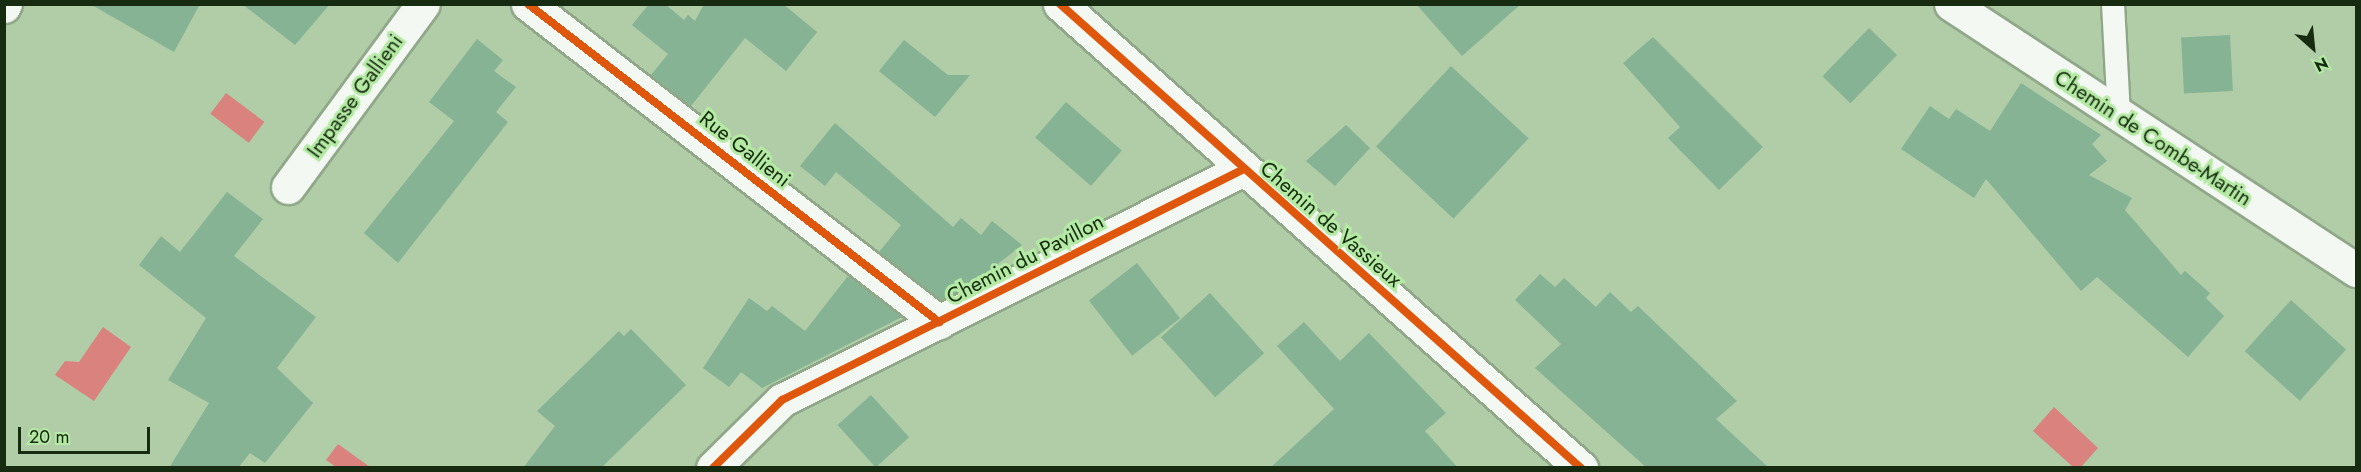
<!DOCTYPE html>
<html>
<head>
<meta charset="utf-8">
<style>
  body { margin:0 }
  #map { position:relative; width:2361px; height:472px; overflow:hidden; background:#b0cda7; font-family:Jost,sans-serif }
  div>[style] { position:absolute }
  .water>* { inset:0; background:#d9827e; transform-origin:0 0 }
  .building>* { inset:0; background:#86b394; transform-origin:0 0 }
  .roads { filter:drop-shadow(2px 0 #90a789) drop-shadow(-2px 0 #90a789) drop-shadow(0 2px #90a789) drop-shadow(0 -2px #90a789) }
  .service>* { height:22px; margin:-11px; padding:0 11px; transform-origin:11px; border-radius:11px; background:#f3f8f2 }
  .minor>* { height:33px; margin:-16.5px; padding:0 16.5px; transform-origin:16.5px; border-radius:16.5px; background:#f3f8f2 }
  .cycleway>* { height:8px; margin:-4px; padding:0 4px; transform-origin:4px; border-radius:4px; background:#de570c }
  span { translate:-50% -50%; white-space:nowrap; text-align:center; line-height:1.15; -webkit-text-stroke:6px #b4eaa4; paint-order:stroke }
  .street-label { font-size:21px; color:#172b10 }
  .frame { position:absolute; inset:0; border:6px solid #172b10; pointer-events:none }
  .north { position:absolute; left:2283px; top:18px; width:60px; height:60px; -webkit-text-stroke:4px #b4eaa4; paint-order:stroke; rotate:153deg; font-size:16px; font-weight:700; line-height:24px; text-align:center; color:#172b10 }
  .north::after { content:''; display:block; margin:auto; width:21px; height:27px; background:#172b10; clip-path:polygon(50% 0,100% 100%,50% 72%,0 100%) }
  .scale { position:absolute; left:18px; top:427px; width:132px; height:27px; box-sizing:border-box; border:3px solid #172b10; border-top:0; padding-left:8px; font-size:18px; line-height:21px; white-space:nowrap; color:#172b10; -webkit-text-stroke:4px #b4eaa4; paint-order:stroke }
</style>
</head>
<body>
<div id="map">
  <div class="water">
    <div style="left:226px;top:93px;width:48px;height:26px;rotate:37deg"></div>
    <div style="clip-path:polygon(103px 327px,131px 347px,94px 401px,55px 375px,65px 361px,79px 362px)"></div>
    <div style="clip-path:polygon(2054px 407px,2098px 448px,2081px 467px,2073px 467px,2033px 431px)"></div>
    <div style="clip-path:polygon(338px 444px,370px 467px,336px 467px,326px 460px)"></div>
  </div>
  <div class="building">
    <div style="clip-path:polygon(90px 4px,200px 4px,174px 52px)"></div>
    <div style="clip-path:polygon(242px 4px,330px 4px,295px 45px)"></div>
    <div style="clip-path:polygon(649px 4px,665px 4px,684px 20px,688px 15px,695px 21px,704px 4px,783px 4px,817px 32px,786px 71px,745px 38px,691px 106px,651px 75px,668px 54px,632px 25px)"></div>
    <div style="clip-path:polygon(1416px 4px,1521px 4px,1462px 56px)"></div>
    <div style="left:1869px;top:28px;width:39px;height:67px;rotate:44deg"></div>
    <div style="left:2230px;top:35px;width:56px;height:49px;rotate:87deg"></div>
    <div style="clip-path:polygon(1653px 37px,1763px 147px,1719px 190px,1668px 138px,1680px 127px,1623px 63px)"></div>
    <div style="clip-path:polygon(477px 39px,503px 60px,494px 71px,516px 87px,496px 112px,508px 122px,398px 263px,364px 233px,454px 121px,429px 102px)"></div>
    <div style="clip-path:polygon(904px 40px,948px 75px,970px 75px,935px 117px,879px 71px)"></div>
    <div style="left:1451px;top:66px;width:106px;height:110px;rotate:43deg"></div>
    <div style="clip-path:polygon(2021px 83px,2101px 135px,2092px 144px,2107px 161px,2089px 175px,2132px 198px,2125px 210px,2181px 275px,2185px 271px,2210px 293px,2206px 298px,2224px 316px,2188px 357px,2097px 277px,2081px 291px,1986px 179px,1974px 198px,1901px 149px,1930px 106px,1949px 119px,1956px 109px,1990px 131px)"></div>
    <div style="left:1066px;top:102px;width:74px;height:47px;rotate:41deg"></div>
    <div style="clip-path:polygon(835px 123px,953px 227px,961px 218px,981px 235px,992px 221px,1022px 245px,971px 285px,941px 300px,879px 252px,901px 225px,836px 172px,825px 186px,800px 166px)"></div>
    <div style="clip-path:polygon(1346px 125px,1370px 148px,1335px 186px,1306px 161px)"></div>
    <div style="clip-path:polygon(227px 192px,263px 219px,234px 256px,316px 317px,277px 368px,313px 403px,265px 463px,250px 453px,238px 468px,169px 468px,209px 403px,168px 380px,206px 318px,139px 265px,161px 236px,180px 252px)"></div>
    <div style="left:1137px;top:263px;width:70px;height:61px;rotate:52deg"></div>
    <div style="clip-path:polygon(1540px 274px,1555px 287px,1564px 278px,1596px 307px,1610px 292px,1631px 312px,1638px 306px,1737px 401px,1716px 419px,1769px 468px,1647px 468px,1535px 368px,1561px 344px,1515px 300px)"></div>
    <div style="clip-path:polygon(848px 276px,902px 317px,762px 388px,741px 372px,729px 387px,703px 368px,749px 298px,767px 311px,772px 306px,805px 331px)"></div>
    <div style="left:1210px;top:293px;width:81px;height:66px;rotate:48deg"></div>
    <div style="left:2291px;top:300px;width:74px;height:69px;rotate:42deg"></div>
    <div style="clip-path:polygon(1304px 322px,1340px 361px,1369px 333px,1446px 413px,1425px 431px,1458px 468px,1270px 468px,1334px 409px,1277px 346px)"></div>
    <div style="clip-path:polygon(631px 329px,686px 385px,601px 468px,523px 468px,555px 426px,537px 411px,619px 331px,624px 336px)"></div>
    <div style="left:871px;top:395px;width:57px;height:45px;rotate:48deg"></div>
  </div>
  <div class="roads">
    <div class="service">
      <div style="left:2113px;top:4px;width:112px;rotate:86.9deg"></div>
    </div>
    <div class="minor">
      <div style="left:528px;top:4px;width:520px;rotate:37.73deg"></div>
      <div style="left:1060px;top:4px;width:698px;rotate:41.69deg"></div>
      <div style="left:1951px;top:4px;width:485px;rotate:33.3deg"></div>
      <div style="left:4px;top:6px;width:2px;rotate:-63deg"></div>
      <div style="left:288px;top:187px;width:227px;rotate:-53.6deg"></div>
      <div style="left:713px;top:468px;width:97px;rotate:-44.6deg"></div>
      <div style="left:782px;top:400px;width:514px;rotate:-26.57deg"></div>
    </div>
  </div>
  <div class="cycleway">
    <div style="left:528px;top:4px;width:520px;rotate:37.73deg"></div>
    <div style="left:1060px;top:4px;width:698px;rotate:41.69deg"></div>
    <div style="left:713px;top:468px;width:97px;rotate:-44.6deg"></div>
    <div style="left:782px;top:400px;width:514px;rotate:-26.57deg"></div>
  </div>
  <div class="street-label">
    <span style="left:355px;top:96px;rotate:-54deg">Impasse Gallieni</span>
    <span style="left:2153px;top:138px;rotate:33deg">Chemin de Combe-Martin</span>
    <span style="left:745px;top:149px;rotate:38deg">Rue Gallieni</span>
    <span style="left:1331px;top:224px;rotate:41deg">Chemin de Vassieux</span>
    <span style="left:1025px;top:259px;rotate:-27deg">Chemin du Pavillon</span>
  </div>
  <div class="frame"></div>
  <div class="north">N</div>
  <div class="scale">20 m</div>
</div>
</body>
</html>
